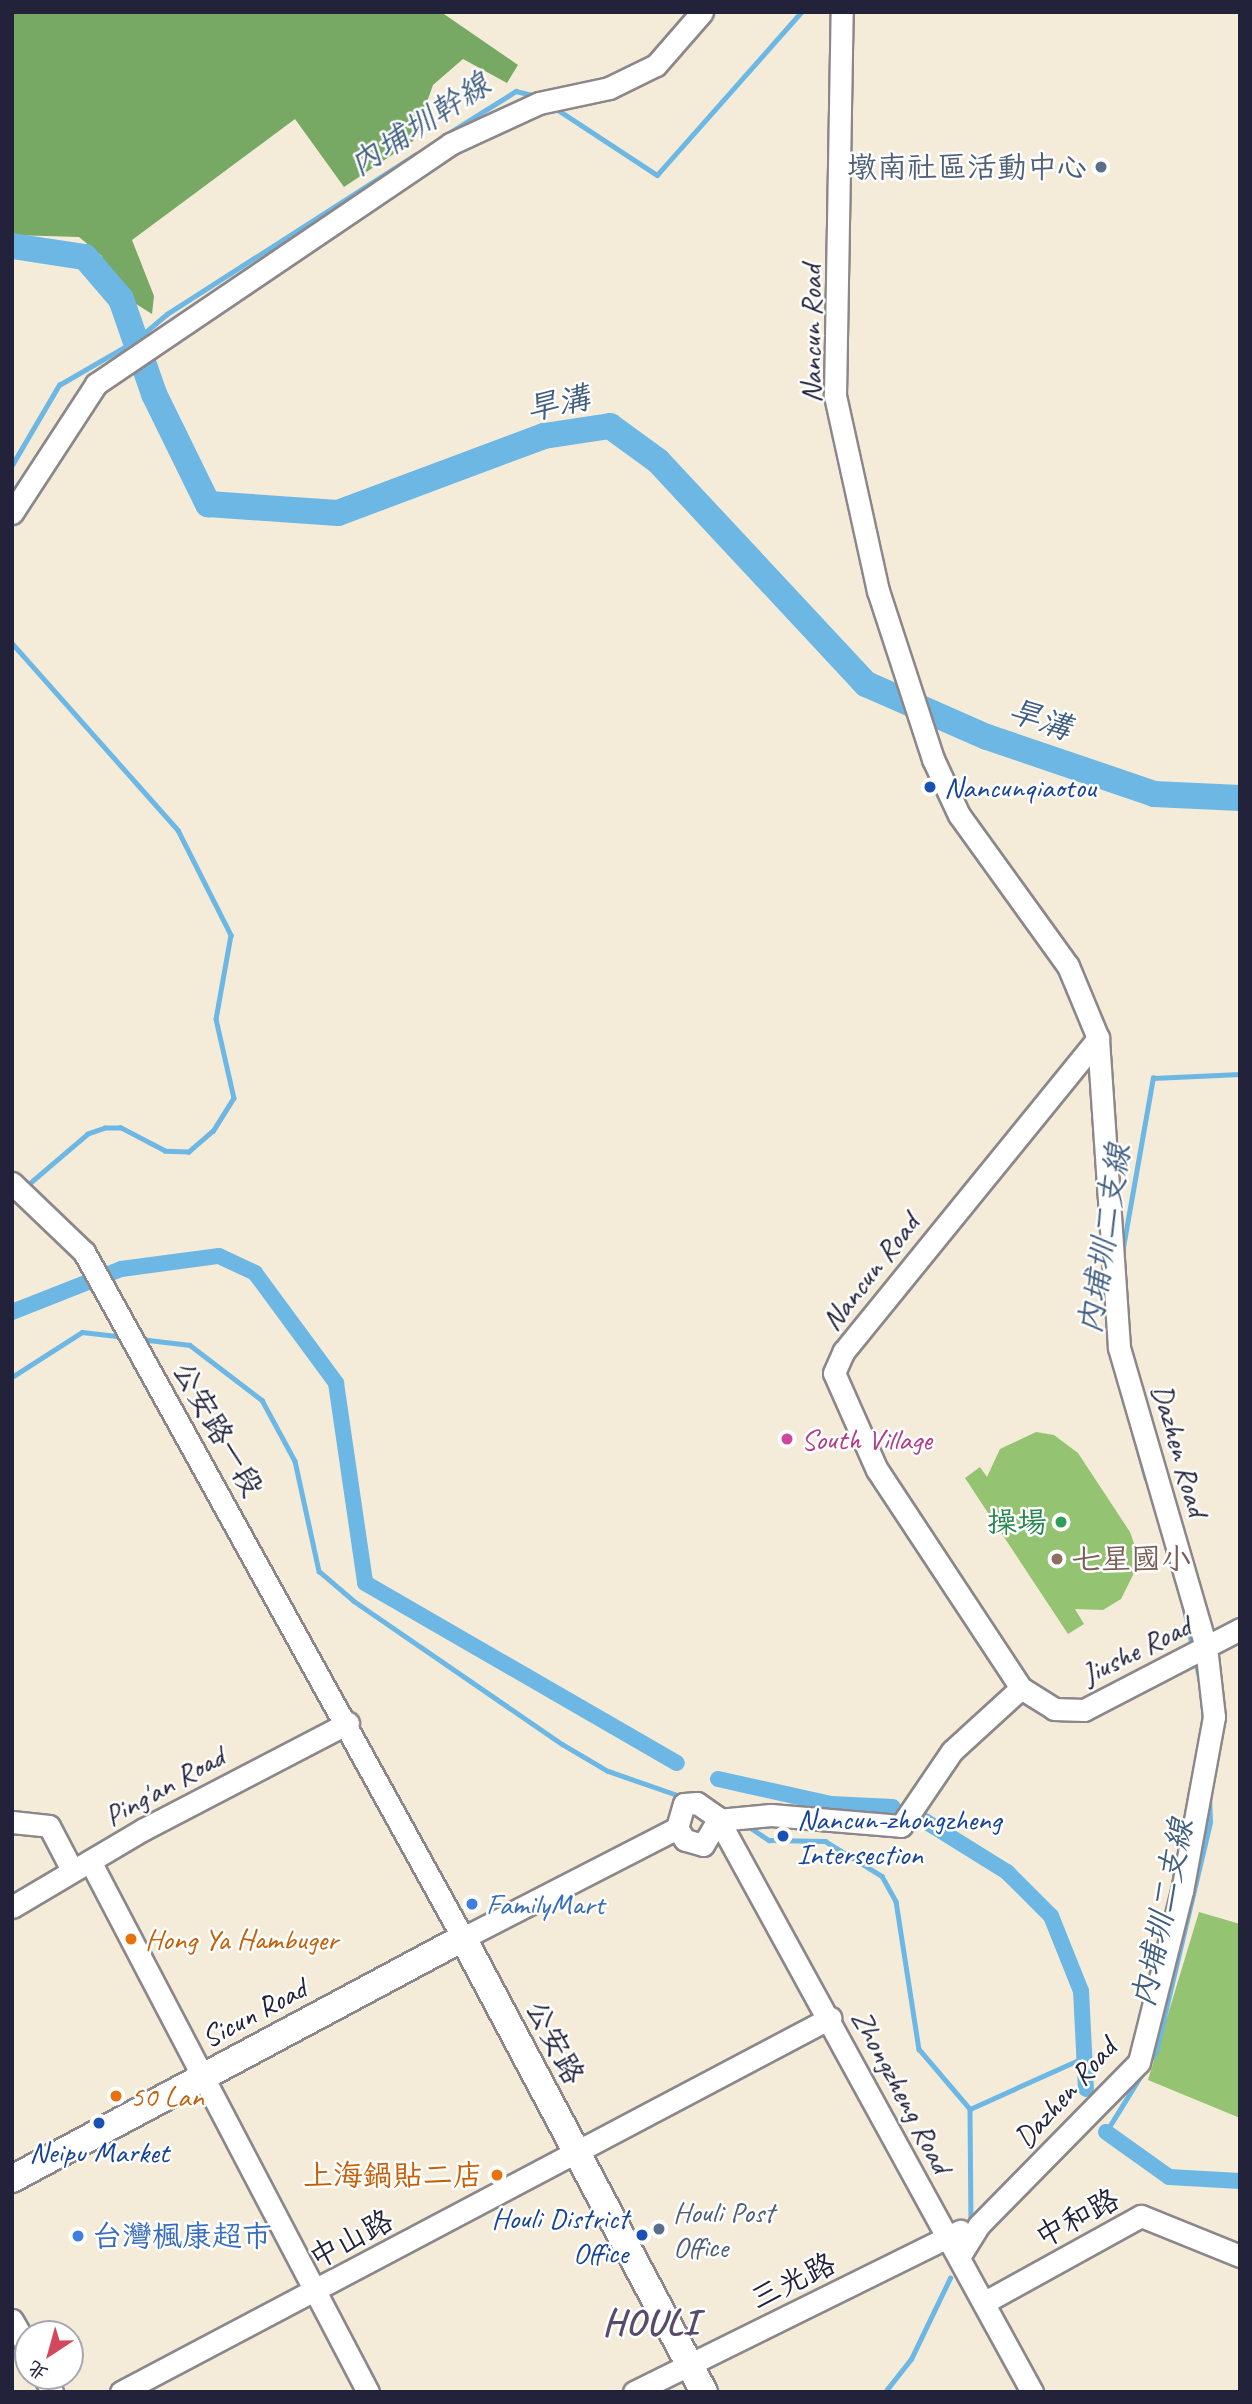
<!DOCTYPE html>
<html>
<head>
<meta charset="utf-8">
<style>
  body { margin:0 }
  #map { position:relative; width:1252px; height:2404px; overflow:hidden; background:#f4ecd9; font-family:Caveat,"LXGW WenKai TC",sans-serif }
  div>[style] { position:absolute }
  .green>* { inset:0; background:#94c372 }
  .forest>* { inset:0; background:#77a964 }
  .stream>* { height:4.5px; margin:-2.25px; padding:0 2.25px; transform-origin:2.25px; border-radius:2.25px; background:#6db7e5 }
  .canal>* { height:16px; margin:-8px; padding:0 8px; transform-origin:8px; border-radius:8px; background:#6db7e5 }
  .river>* { height:26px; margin:-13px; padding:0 13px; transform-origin:13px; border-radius:13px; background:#6db7e5 }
  .roads { filter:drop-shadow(2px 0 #8b878a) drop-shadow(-2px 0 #8b878a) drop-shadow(0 2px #8b878a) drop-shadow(0 -2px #8b878a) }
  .minor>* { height:21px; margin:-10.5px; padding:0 10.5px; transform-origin:10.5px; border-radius:10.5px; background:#fff }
  .major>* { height:26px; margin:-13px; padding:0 13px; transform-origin:13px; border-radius:13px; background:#fff }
  .dots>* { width:19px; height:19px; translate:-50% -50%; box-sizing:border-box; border:4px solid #fff; border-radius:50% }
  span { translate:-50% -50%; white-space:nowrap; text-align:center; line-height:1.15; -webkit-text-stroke:5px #fff; paint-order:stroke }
  .service-label { font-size:30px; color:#4e5e75 }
  .right { translate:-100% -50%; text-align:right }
  .left { translate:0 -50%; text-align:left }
  .street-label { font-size:30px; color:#22223b }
  .transit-label { font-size:30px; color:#164399 }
  .hotel-label { font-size:30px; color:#b23c85 }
  .leisure-label { font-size:30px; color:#27864d }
  .education-label { font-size:30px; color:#785e54 }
  .shop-label { font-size:30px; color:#366cbe }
  .food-label { font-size:30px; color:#c56008 }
  .water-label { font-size:32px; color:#405e7f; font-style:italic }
  .district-label { font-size:37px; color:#594b6c; font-weight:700; letter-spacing:2px }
  .frame { position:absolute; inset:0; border:14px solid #22223b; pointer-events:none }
  .north { position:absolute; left:14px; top:2320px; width:70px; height:70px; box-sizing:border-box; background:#fff; border:2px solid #a7a7b1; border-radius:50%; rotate:216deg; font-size:19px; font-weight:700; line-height:28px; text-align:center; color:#22223b }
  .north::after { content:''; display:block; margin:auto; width:24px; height:32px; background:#d1495b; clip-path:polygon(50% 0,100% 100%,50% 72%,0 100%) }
</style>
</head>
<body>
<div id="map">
  <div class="green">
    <div style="clip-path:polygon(1036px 1432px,1054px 1435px,1078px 1453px,1130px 1532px,1140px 1561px,1121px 1599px,1103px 1610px,1075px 1609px,1084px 1624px,1068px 1634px,965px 1478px,980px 1467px,987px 1477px,1000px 1449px)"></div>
    <div style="clip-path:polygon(1199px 1912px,1240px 1924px,1240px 2118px,1148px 2080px)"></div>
  </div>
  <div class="forest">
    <div style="clip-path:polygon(12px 12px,441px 12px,518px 65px,507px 83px,463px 59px,433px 85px,413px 141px,344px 187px,295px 119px,132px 240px,154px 296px,152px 314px,101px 282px,102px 256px,79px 237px,12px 235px)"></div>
  </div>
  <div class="stream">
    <div style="left:555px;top:108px;width:122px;rotate:33.3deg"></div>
    <div style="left:657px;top:175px;width:217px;rotate:-48.5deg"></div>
    <div style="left:449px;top:133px;width:79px;rotate:-32.1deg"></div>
    <div style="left:516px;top:91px;width:21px;rotate:14deg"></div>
    <div style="left:12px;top:465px;width:93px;rotate:-59.6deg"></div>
    <div style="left:59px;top:385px;width:88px;rotate:-30.1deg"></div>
    <div style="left:135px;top:341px;width:42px;rotate:-40.2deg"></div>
    <div style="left:167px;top:314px;width:295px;rotate:-32.7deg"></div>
    <div style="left:12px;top:643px;width:250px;rotate:48.4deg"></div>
    <div style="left:178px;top:830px;width:118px;rotate:63.2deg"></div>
    <div style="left:231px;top:935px;width:85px;rotate:100.1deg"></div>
    <div style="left:216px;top:1019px;width:81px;rotate:77.2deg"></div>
    <div style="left:234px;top:1098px;width:39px;rotate:122deg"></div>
    <div style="left:213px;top:1131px;width:32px;rotate:139deg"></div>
    <div style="left:189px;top:1152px;width:24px;rotate:-178deg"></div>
    <div style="left:165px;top:1151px;width:50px;rotate:-152.4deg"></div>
    <div style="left:121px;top:1128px;width:16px;rotate:180deg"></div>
    <div style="left:105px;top:1128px;width:18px;rotate:161deg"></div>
    <div style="left:88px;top:1134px;width:82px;rotate:139.5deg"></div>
    <div style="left:1122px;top:1253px;width:178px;rotate:-80deg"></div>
    <div style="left:1153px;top:1078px;width:87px;rotate:-2.6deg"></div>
    <div style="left:140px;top:1339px;width:50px;rotate:6.8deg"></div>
    <div style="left:190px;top:1345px;width:91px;rotate:37.4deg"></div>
    <div style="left:262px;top:1400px;width:69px;rotate:61.6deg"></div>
    <div style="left:295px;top:1461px;width:113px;rotate:77.7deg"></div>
    <div style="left:319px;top:1571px;width:46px;rotate:40.6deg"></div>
    <div style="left:354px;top:1601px;width:252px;rotate:34.5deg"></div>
    <div style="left:562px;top:1744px;width:53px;rotate:30.4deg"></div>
    <div style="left:608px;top:1771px;width:79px;rotate:19.1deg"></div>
    <div style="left:1109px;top:1341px;width:142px;rotate:74.9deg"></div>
    <div style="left:12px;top:1377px;width:83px;rotate:-32.7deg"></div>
    <div style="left:82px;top:1332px;width:43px;rotate:6.6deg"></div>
    <div style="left:1184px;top:1607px;width:40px;rotate:78deg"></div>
    <div style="left:1195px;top:1658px;width:23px;rotate:77deg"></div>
    <div style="left:745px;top:1824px;width:29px;rotate:34deg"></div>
    <div style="left:769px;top:1840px;width:56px;rotate:1deg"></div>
    <div style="left:825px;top:1841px;width:67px;rotate:31.6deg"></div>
    <div style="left:882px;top:1876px;width:29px;rotate:61deg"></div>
    <div style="left:896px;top:1901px;width:150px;rotate:81.2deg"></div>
    <div style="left:919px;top:2049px;width:79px;rotate:49.6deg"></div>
    <div style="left:970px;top:2109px;width:109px;rotate:89.5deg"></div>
    <div style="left:970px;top:2109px;width:126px;rotate:-24.3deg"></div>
    <div style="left:1106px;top:2132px;width:95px;rotate:-58.3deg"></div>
    <div style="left:1156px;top:2051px;width:235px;rotate:-76.7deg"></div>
    <div style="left:1210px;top:1822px;width:25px;rotate:-92deg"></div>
    <div style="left:885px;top:2392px;width:42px;rotate:-51.8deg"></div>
    <div style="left:911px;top:2359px;width:90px;rotate:-64.3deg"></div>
  </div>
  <div class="canal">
    <div style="left:12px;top:1312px;width:117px;rotate:-21.5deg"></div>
    <div style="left:121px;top:1269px;width:99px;rotate:-7.6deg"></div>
    <div style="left:219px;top:1256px;width:40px;rotate:25deg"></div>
    <div style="left:255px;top:1273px;width:137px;rotate:53.6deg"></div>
    <div style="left:336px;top:1383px;width:202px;rotate:81.7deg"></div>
    <div style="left:365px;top:1583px;width:360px;rotate:30deg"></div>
    <div style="left:718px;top:1779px;width:116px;rotate:12.5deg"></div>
    <div style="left:831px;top:1804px;width:62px;rotate:2.8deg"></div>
    <div style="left:925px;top:1821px;width:97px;rotate:31.9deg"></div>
    <div style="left:1007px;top:1872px;width:62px;rotate:45deg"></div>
    <div style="left:1051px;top:1916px;width:81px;rotate:68.2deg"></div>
    <div style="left:1081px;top:1991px;width:98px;rotate:87.1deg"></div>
    <div style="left:1106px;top:2132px;width:77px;rotate:35.5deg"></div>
    <div style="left:1169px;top:2177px;width:71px;rotate:3.2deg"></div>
  </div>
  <div class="river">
    <div style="left:12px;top:246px;width:74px;rotate:8.6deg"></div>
    <div style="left:85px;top:257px;width:55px;rotate:49.4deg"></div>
    <div style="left:121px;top:299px;width:101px;rotate:70.8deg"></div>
    <div style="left:154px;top:394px;width:123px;rotate:63.9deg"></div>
    <div style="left:208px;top:504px;width:130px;rotate:4deg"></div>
    <div style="left:338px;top:513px;width:220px;rotate:-20.5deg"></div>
    <div style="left:544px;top:436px;width:67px;rotate:-8.6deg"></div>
    <div style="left:610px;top:426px;width:59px;rotate:36.1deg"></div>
    <div style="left:658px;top:461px;width:305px;rotate:47deg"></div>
    <div style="left:866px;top:684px;width:132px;rotate:23.7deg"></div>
    <div style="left:987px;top:737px;width:176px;rotate:18.8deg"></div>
    <div style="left:1154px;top:794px;width:86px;rotate:2.7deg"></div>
  </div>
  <div class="roads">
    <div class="minor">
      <div style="left:12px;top:513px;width:154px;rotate:-56.9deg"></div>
      <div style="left:96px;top:384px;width:428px;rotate:-34.1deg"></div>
      <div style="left:450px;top:144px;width:98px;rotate:-24.7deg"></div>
      <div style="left:539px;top:103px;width:72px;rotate:-12.1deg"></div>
      <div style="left:609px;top:88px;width:52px;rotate:-26.1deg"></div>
      <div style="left:656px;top:65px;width:70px;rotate:-49deg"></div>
      <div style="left:12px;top:1183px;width:100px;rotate:43.8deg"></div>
      <div style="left:84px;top:1252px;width:784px;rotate:61.08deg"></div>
      <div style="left:463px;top:1938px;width:241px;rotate:-27.2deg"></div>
      <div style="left:1021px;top:1688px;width:39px;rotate:32deg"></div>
      <div style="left:1054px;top:1709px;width:30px;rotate:2deg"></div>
      <div style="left:1084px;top:1710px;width:176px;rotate:-27.4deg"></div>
      <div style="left:718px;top:1820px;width:53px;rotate:-5.4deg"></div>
      <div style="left:771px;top:1815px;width:130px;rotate:4.8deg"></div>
      <div style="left:901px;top:1826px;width:91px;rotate:-55.8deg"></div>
      <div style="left:952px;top:1751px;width:93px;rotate:-42.4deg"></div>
      <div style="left:1021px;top:1688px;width:261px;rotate:-123.4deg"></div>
      <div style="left:877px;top:1470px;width:106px;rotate:-113.9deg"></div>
      <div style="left:834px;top:1373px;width:24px;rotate:-66deg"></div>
      <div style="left:844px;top:1351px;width:403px;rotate:-50.9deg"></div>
      <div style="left:1098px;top:1038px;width:78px;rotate:-112.6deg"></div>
      <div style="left:1068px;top:966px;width:186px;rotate:-125.8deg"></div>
      <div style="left:959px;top:815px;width:62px;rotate:-114.9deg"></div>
      <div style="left:933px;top:759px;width:177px;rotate:-108.1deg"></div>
      <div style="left:878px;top:591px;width:201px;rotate:-102.4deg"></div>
      <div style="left:835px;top:395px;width:383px;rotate:-89deg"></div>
      <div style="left:718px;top:1820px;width:29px;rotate:121deg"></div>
      <div style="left:703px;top:1845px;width:19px;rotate:-164deg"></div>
      <div style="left:685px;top:1840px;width:14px;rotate:-124deg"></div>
      <div style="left:677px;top:1828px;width:25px;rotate:-74deg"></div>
      <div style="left:684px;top:1804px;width:13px;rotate:-4deg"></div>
      <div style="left:697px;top:1803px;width:24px;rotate:35deg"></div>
      <div style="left:717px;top:1817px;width:656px;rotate:61.28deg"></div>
      <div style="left:12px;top:1822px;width:37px;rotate:6deg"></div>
      <div style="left:49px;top:1826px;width:50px;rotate:62.4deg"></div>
      <div style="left:90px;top:1861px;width:599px;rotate:62.37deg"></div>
      <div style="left:12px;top:1907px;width:153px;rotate:-30.6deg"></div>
      <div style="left:144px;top:1829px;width:230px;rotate:-27.5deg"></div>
      <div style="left:959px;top:2257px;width:38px;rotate:-58deg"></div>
      <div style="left:979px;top:2225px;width:228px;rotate:-45.5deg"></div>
      <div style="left:1139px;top:2062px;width:176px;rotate:-75.9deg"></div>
      <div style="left:1182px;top:1891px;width:177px;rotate:-79.6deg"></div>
      <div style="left:1214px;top:1717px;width:70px;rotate:-96.5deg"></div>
      <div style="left:1206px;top:1647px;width:312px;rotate:-106.2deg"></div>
      <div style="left:1119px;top:1347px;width:310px;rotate:-93.9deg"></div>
      <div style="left:985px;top:2302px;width:178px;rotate:-28.9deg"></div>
      <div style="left:1141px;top:2216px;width:107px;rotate:22deg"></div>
      <div style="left:12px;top:2320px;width:32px;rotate:60deg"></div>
      <div style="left:44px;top:2376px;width:18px;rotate:63deg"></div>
      <div style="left:121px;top:2392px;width:802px;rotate:-27.81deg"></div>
      <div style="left:634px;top:2392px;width:364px;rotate:-26.3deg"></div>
    </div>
    <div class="major">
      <div style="left:12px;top:2179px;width:511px;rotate:-28.12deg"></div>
      <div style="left:463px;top:1938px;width:514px;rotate:62.04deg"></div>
    </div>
  </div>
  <div class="dots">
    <div style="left:1101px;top:167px;background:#5c6f8a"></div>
    <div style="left:930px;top:787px;background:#1a4fb4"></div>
    <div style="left:787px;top:1439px;background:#d1479c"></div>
    <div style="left:1061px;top:1522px;background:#2e9e5b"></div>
    <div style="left:1057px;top:1559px;background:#8d6e63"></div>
    <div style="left:783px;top:1836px;background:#1a4fb4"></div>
    <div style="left:472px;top:1904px;background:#3f7fe0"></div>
    <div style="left:131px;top:1939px;background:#e8710a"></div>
    <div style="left:116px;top:2096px;background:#e8710a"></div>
    <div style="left:99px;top:2123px;background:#1a4fb4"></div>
    <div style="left:497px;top:2175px;background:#e8710a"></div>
    <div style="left:659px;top:2229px;background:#5c6f8a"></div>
    <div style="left:642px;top:2235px;background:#1a4fb4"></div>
    <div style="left:78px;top:2236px;background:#3f7fe0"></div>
  </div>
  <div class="service-label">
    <span class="right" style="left:1087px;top:167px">墩南社區活動中心</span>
    <span class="left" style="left:673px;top:2229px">Houli Post<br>Office</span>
  </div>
  <div class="street-label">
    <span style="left:811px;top:334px;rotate:-90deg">Nancun Road</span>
    <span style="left:870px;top:1272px;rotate:-52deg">Nancun Road</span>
    <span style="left:218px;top:1429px;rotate:60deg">公安路一段</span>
    <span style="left:1180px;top:1450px;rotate:74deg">Dazhen Road</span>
    <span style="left:1136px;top:1650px;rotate:-27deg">Jiushe Road</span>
    <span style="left:164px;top:1786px;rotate:-29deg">Ping'an Road</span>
    <span style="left:254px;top:2013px;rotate:-28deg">Sicun Road</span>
    <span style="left:555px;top:2042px;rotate:62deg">公安路</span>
    <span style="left:902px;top:2091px;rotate:62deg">Zhongzheng Road</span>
    <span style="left:1065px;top:2093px;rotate:-48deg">Dazhen Road</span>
    <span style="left:1077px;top:2218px;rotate:-28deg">中和路</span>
    <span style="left:351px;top:2239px;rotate:-28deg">中山路</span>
    <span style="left:793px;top:2281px;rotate:-26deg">三光路</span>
  </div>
  <div class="transit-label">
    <span class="left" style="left:944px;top:787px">Nancunqiaotou</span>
    <span class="left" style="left:797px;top:1836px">Nancun-zhongzheng<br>Intersection</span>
    <span style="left:99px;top:2152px">Neipu Market</span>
    <span class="right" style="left:628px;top:2235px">Houli District<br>Office</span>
  </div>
  <div class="hotel-label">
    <span class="left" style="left:801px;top:1439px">South Village</span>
  </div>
  <div class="leisure-label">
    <span class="right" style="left:1047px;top:1522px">操場</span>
  </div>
  <div class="education-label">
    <span class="left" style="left:1071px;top:1559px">七星國小</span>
  </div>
  <div class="shop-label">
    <span class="left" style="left:486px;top:1904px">FamilyMart</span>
    <span class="left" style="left:92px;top:2236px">台灣楓康超市</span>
  </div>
  <div class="food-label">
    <span class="left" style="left:145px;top:1939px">Hong Ya Hambuger</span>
    <span class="left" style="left:130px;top:2096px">50 Lan</span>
    <span class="right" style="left:483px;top:2175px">上海鍋貼二店</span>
  </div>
  <div class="water-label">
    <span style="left:420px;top:125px;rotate:-33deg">內埔圳幹線</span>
    <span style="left:558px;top:404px;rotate:-12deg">旱溝</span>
    <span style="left:1040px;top:720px;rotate:19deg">旱溝</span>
    <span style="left:1105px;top:1239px;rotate:-81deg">內埔圳二支線</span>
    <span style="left:1163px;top:1913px;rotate:-78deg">內埔圳二支線</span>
  </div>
  <div class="district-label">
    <span style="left:651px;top:2322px">HOULI</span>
  </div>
  <div class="frame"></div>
  <div class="north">北</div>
</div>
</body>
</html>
